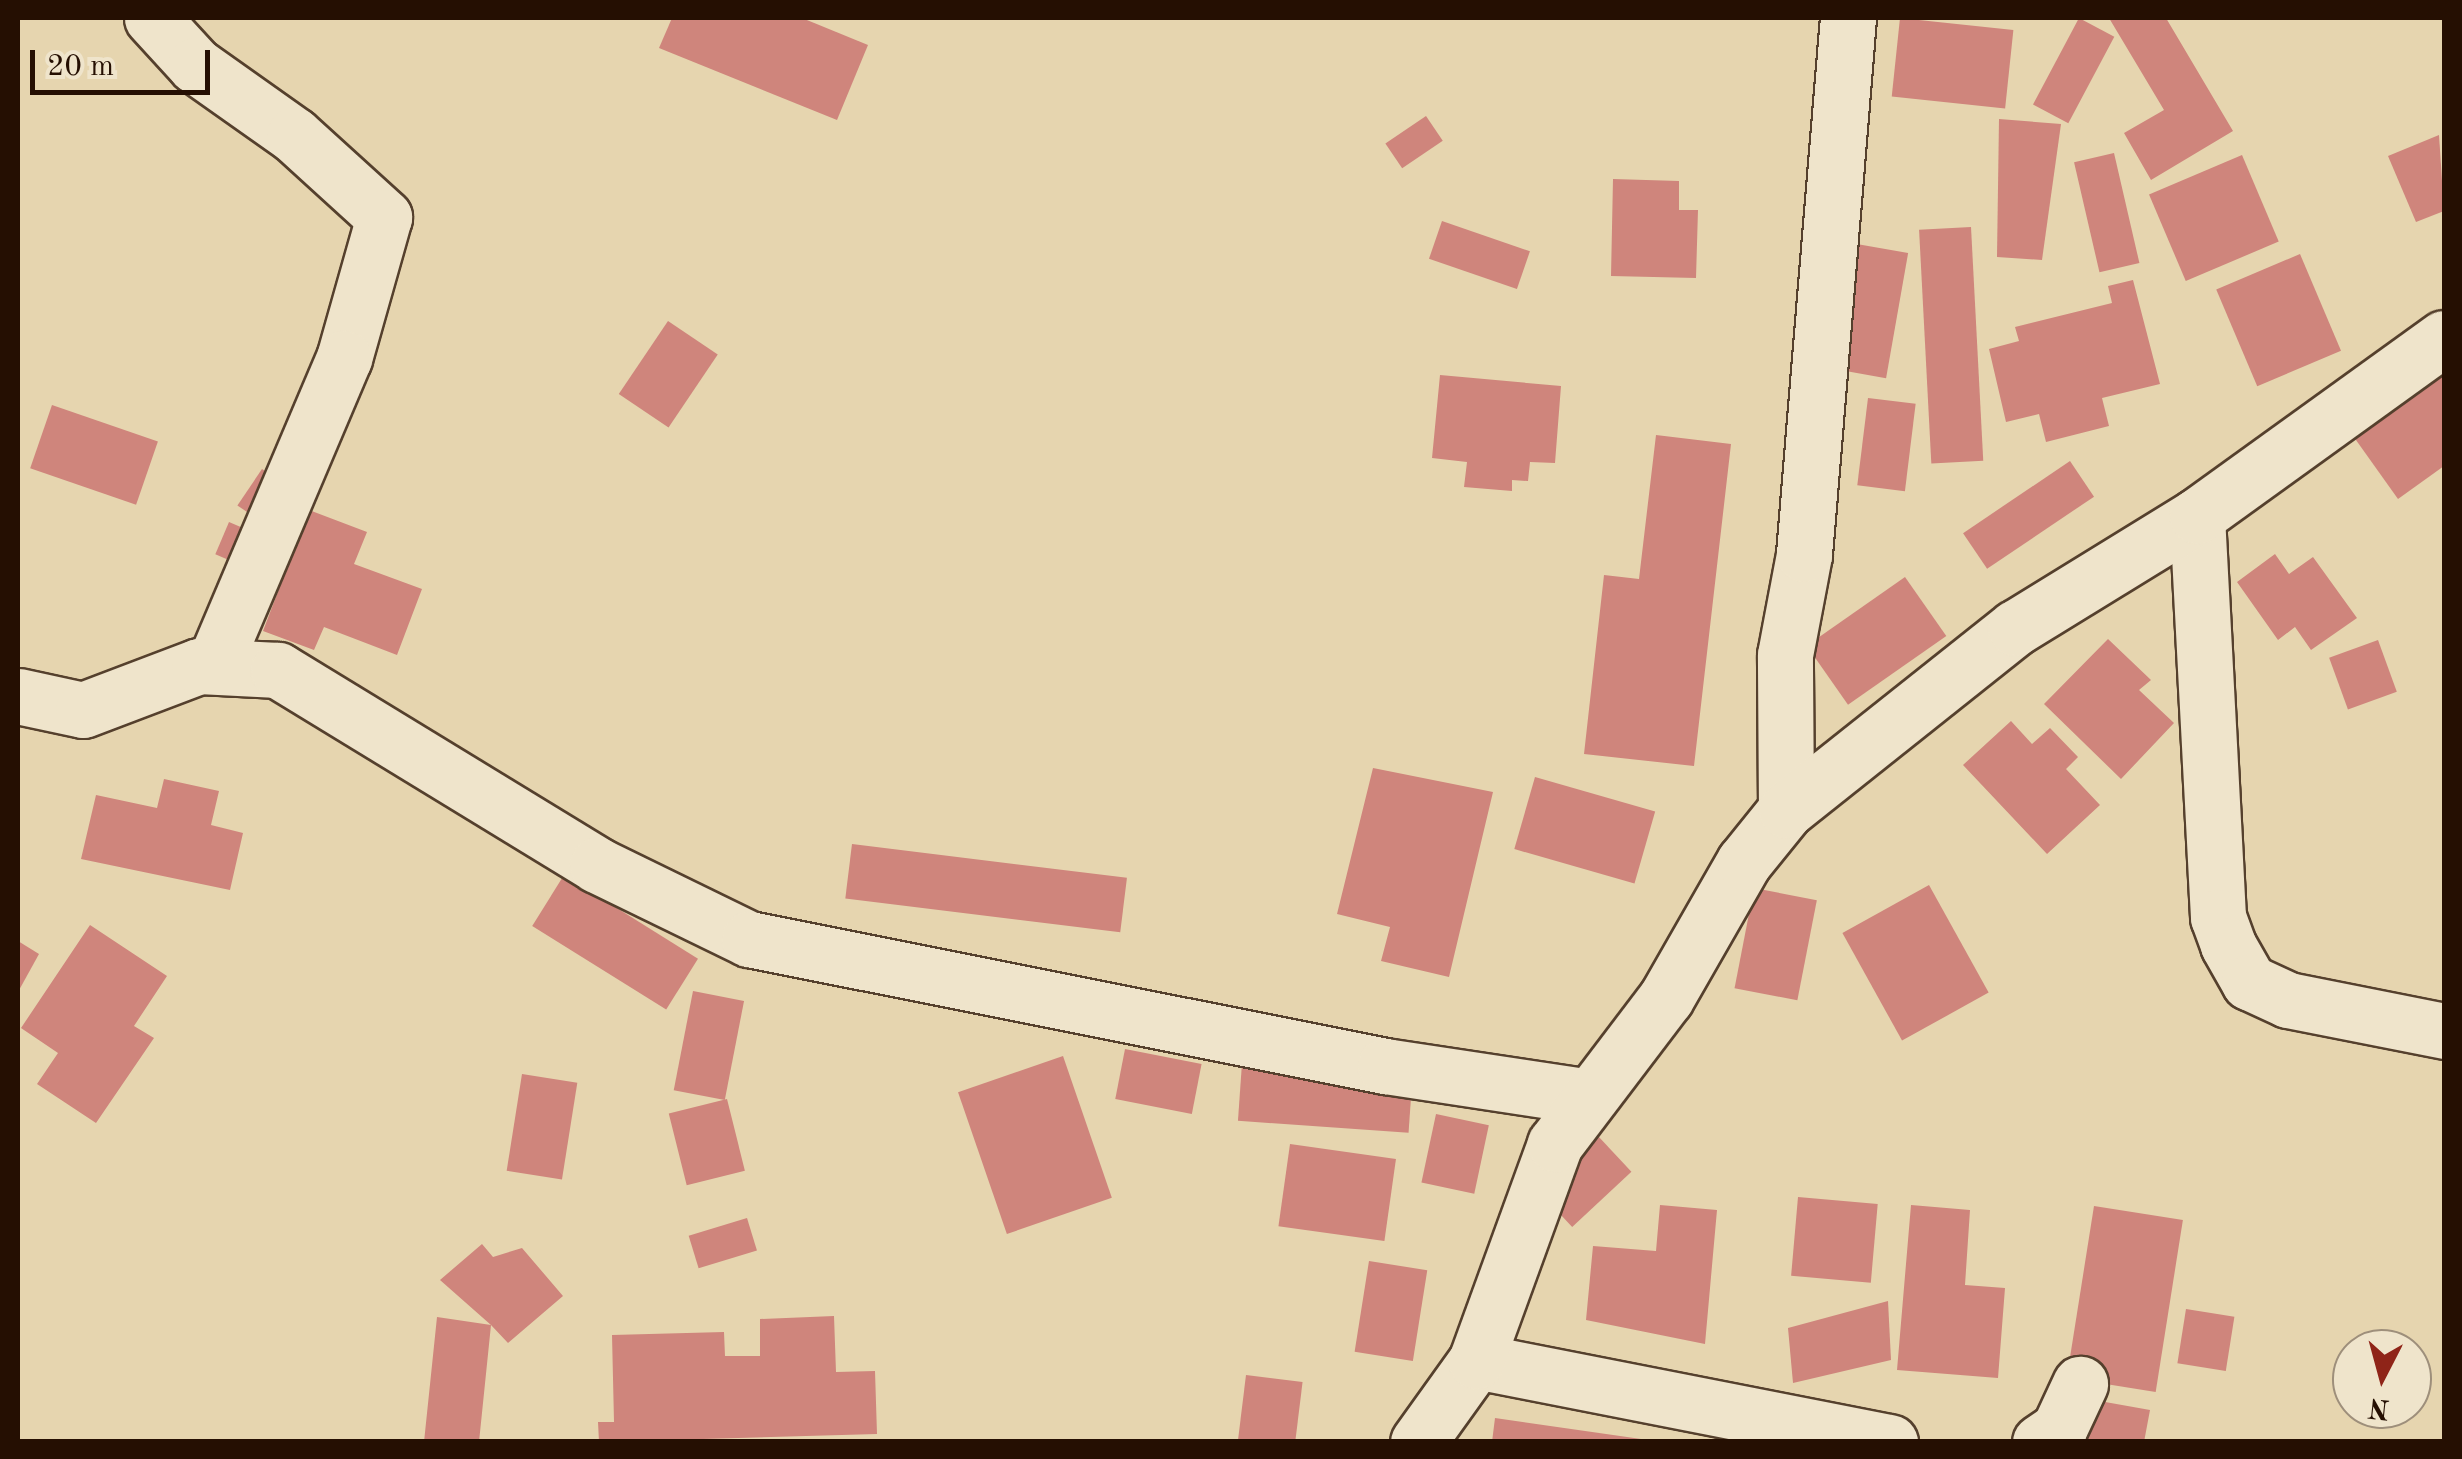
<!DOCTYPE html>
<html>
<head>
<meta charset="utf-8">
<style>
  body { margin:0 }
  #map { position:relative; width:2462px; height:1459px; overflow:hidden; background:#e6d5af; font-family:"Old Standard TT",serif }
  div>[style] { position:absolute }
  .building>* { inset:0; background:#cf857c; transform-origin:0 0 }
  .roads { filter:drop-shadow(2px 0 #55402d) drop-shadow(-2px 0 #55402d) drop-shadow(0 2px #55402d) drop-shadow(0 -2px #55402d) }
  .minor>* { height:55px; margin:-27.5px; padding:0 27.5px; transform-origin:27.5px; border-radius:27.5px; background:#efe4cb }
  span { translate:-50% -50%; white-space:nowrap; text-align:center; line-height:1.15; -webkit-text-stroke:9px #efe4cb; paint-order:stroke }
  .frame { position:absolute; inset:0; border:20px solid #250f02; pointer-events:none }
  .north { position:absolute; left:2332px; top:1329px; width:100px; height:100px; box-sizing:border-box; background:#efe4cb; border:2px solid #9e8f7b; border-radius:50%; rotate:186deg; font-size:28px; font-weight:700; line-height:40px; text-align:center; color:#250f02 }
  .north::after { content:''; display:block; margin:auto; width:35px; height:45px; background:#8f2418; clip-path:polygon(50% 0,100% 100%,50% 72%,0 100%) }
  .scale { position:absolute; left:30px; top:50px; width:180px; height:45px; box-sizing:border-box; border:5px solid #250f02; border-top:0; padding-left:12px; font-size:30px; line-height:35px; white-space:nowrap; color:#250f02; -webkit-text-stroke:8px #efe4cb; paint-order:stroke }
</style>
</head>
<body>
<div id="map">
  <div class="building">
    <div style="clip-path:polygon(672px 18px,802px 18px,868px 45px,837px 120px,659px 48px)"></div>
    <div style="left:1900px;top:18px;width:114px;height:79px;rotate:6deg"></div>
    <div style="left:2079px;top:18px;width:40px;height:98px;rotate:28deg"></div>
    <div style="clip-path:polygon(2109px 18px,2166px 18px,2233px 131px,2151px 180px,2124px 133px,2164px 110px)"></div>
    <div style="left:1426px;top:116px;width:30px;height:49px;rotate:56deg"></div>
    <div style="clip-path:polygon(1999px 119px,2061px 124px,2042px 260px,1997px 257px)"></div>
    <div style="clip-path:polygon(2439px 135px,2444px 211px,2416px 222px,2388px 156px)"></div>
    <div style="left:2114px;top:153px;width:113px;height:41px;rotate:77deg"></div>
    <div style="left:2242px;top:155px;width:94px;height:101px;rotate:67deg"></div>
    <div style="clip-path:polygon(1613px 179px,1679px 181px,1679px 210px,1698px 210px,1696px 278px,1611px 276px)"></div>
    <div style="left:1442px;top:221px;width:93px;height:40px;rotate:19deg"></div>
    <div style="left:1971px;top:227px;width:234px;height:52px;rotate:87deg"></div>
    <div style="left:1851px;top:243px;width:58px;height:127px;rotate:10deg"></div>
    <div style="left:2300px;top:254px;width:105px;height:91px;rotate:67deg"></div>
    <div style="clip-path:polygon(2133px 280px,2160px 384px,2102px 398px,2109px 426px,2046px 442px,2039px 414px,2006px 422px,1989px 349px,2019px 341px,2015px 327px,2112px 303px,2108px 286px)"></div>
    <div style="left:668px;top:321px;width:60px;height:88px;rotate:34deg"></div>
    <div style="clip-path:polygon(2444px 355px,2444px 466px,2398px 499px,2346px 426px)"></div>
    <div style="clip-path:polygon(1440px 375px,1561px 386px,1555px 463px,1530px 462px,1528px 481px,1512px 480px,1512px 491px,1464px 487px,1467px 462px,1432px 458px)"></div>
    <div style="left:1868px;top:398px;width:48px;height:88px;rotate:7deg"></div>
    <div style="left:52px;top:405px;width:112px;height:67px;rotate:19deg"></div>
    <div style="clip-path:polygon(1656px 435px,1731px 444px,1694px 766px,1584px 754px,1604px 575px,1639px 579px)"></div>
    <div style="left:2070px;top:461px;width:43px;height:129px;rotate:56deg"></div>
    <div style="left:262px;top:469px;width:29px;height:44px;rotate:34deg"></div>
    <div style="clip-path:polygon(309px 510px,367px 532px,354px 564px,422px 589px,397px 655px,324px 627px,314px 650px,263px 631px)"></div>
    <div style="left:229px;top:522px;width:26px;height:35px;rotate:23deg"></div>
    <div style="clip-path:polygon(2275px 554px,2289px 574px,2313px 557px,2357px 618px,2311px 650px,2295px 627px,2278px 640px,2237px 582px)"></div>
    <div style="left:1905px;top:577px;width:72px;height:120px;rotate:55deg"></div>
    <div style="clip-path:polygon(2108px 639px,2151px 680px,2139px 690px,2174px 723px,2121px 779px,2044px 704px)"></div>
    <div style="left:2378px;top:640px;width:55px;height:52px;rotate:70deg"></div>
    <div style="clip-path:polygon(2011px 721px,2032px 744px,2050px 728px,2078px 757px,2066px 769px,2100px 805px,2047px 854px,1963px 765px)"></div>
    <div style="clip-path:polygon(1373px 768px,1493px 792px,1449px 977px,1381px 961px,1390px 927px,1337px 914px)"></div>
    <div style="left:1535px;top:777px;width:125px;height:75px;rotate:16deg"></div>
    <div style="clip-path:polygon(164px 779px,219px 791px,211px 825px,243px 833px,230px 890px,81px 859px,96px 795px,157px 808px)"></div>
    <div style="left:852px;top:844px;width:277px;height:55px;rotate:7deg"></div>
    <div style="left:564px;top:875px;width:158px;height:60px;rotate:32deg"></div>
    <div style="left:1929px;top:885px;width:123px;height:99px;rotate:61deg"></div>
    <div style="left:1754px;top:888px;width:64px;height:102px;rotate:11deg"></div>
    <div style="clip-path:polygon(90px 925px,167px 976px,134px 1026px,154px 1038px,96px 1123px,37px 1084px,58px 1053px,21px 1028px)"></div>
    <div style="clip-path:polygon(18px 941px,39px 954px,18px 992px)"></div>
    <div style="left:693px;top:991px;width:52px;height:101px;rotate:11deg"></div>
    <div style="left:1125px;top:1049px;width:78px;height:51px;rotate:11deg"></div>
    <div style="left:1063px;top:1056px;width:150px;height:111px;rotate:71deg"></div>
    <div style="left:1242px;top:1063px;width:171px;height:58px;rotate:4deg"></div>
    <div style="left:522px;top:1074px;width:56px;height:98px;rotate:9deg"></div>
    <div style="left:727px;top:1099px;width:74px;height:60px;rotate:76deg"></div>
    <div style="left:1436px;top:1114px;width:54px;height:70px;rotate:12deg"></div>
    <div style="left:1598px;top:1136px;width:49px;height:81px;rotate:47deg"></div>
    <div style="left:1290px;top:1144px;width:107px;height:83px;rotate:8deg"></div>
    <div style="left:1798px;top:1197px;width:80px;height:79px;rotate:5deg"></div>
    <div style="clip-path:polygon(1660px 1205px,1717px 1210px,1705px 1344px,1586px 1320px,1593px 1246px,1656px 1251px)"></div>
    <div style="clip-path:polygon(1911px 1205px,1970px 1210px,1965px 1285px,2005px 1288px,1998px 1378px,1897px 1370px)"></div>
    <div style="left:2094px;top:1206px;width:90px;height:174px;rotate:9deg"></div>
    <div style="left:747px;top:1218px;width:34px;height:61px;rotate:73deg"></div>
    <div style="clip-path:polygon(482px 1244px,493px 1257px,522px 1248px,563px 1296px,508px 1343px,491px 1325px,479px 1442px,424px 1442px,437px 1317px,491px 1325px,440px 1280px)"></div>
    <div style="left:1369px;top:1261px;width:59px;height:92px;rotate:9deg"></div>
    <div style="clip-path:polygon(1888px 1301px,1891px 1360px,1793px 1383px,1788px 1328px)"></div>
    <div style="left:2186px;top:1309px;width:49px;height:55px;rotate:9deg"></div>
    <div style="clip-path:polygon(834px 1316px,836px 1372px,875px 1371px,877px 1434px,599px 1442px,598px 1422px,614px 1422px,612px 1335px,724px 1332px,725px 1356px,760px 1356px,760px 1319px)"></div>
    <div style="left:1246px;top:1375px;width:57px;height:68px;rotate:7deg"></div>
    <div style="clip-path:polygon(2094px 1400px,2150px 1410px,2144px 1442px,2087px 1442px)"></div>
    <div style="clip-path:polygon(1495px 1418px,1641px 1439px,1641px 1442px,1492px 1442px)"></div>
  </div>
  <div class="roads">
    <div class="minor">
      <div style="left:152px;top:18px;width:64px;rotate:47.5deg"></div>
      <div style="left:195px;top:65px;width:121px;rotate:35.3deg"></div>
      <div style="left:294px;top:135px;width:122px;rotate:42.3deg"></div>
      <div style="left:384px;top:217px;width:147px;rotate:105.8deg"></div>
      <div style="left:344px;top:358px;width:332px;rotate:113deg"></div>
      <div style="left:2197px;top:516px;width:402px;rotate:87deg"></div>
      <div style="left:2218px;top:917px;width:30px;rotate:70deg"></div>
      <div style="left:2228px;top:945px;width:43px;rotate:60.4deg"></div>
      <div style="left:2249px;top:982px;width:43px;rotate:24.8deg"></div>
      <div style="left:2288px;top:1000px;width:159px;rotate:11.2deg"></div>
      <div style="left:18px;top:696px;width:66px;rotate:12.2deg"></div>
      <div style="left:83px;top:710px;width:124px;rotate:-20.8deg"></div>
      <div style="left:199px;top:666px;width:79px;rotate:2.9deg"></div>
      <div style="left:278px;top:670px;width:374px;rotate:31.4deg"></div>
      <div style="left:597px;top:865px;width:169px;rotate:26deg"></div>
      <div style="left:749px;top:939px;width:649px;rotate:11.29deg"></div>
      <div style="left:1385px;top:1066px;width:200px;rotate:8.6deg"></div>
      <div style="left:1786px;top:810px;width:155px;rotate:-90.4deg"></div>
      <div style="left:1785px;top:655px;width:103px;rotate:-79.3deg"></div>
      <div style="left:1804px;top:554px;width:538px;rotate:-85.31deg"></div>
      <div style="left:1476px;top:1361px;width:422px;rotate:11.1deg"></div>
      <div style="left:1418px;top:1442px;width:100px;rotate:-54.4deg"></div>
      <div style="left:1476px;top:1361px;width:231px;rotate:-70deg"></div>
      <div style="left:1555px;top:1144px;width:183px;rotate:-52.8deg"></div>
      <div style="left:1666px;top:998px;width:157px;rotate:-60.2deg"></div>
      <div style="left:1744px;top:862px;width:67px;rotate:-51.1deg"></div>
      <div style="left:1786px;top:810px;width:293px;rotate:-38.5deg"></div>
      <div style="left:2015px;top:628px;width:214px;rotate:-31.6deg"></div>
      <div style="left:2197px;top:516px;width:304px;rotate:-35.8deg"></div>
      <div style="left:2040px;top:1442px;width:23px;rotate:-34deg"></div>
      <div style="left:2059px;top:1429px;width:50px;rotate:-65deg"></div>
    </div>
  </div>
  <div class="frame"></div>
  <div class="north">N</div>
  <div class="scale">20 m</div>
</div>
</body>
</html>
